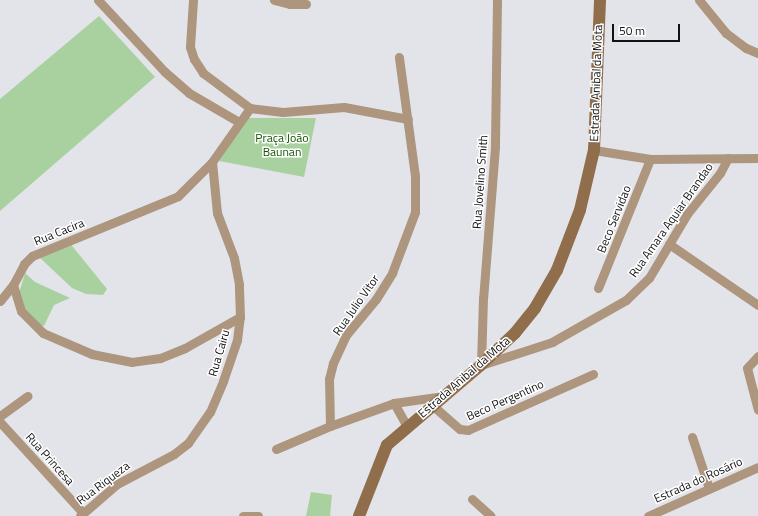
<!DOCTYPE html>
<html>
<head>
<meta charset="utf-8">
<style>
  body { margin:0 }
  #map { position:relative; width:758px; height:516px; overflow:hidden; background:#e3e4ea; font-family:"Titillium Web",sans-serif }
  div>[style] { position:absolute }
  .green>* { inset:0; background:#a9d1a0 }
  .street>* { height:9px; margin:-4.5px; padding:0 4.5px; transform-origin:4.5px; border-radius:4.5px; background:#ad957e }
  .secondary>* { height:12px; margin:-6px; padding:0 6px; transform-origin:6px; border-radius:6px; background:#906e4c }
  span { translate:-50% -50%; white-space:nowrap; text-align:center; line-height:1.15; -webkit-text-stroke:3px #fff; paint-order:stroke }
  .street-label { font-size:12px; color:#121214 }
  .park-label { font-size:12px; color:#135300 }
  .scale { position:absolute; left:612px; top:24px; width:68px; height:18px; box-sizing:border-box; border:2px solid #121214; border-top:0; padding-left:5px; font-size:12px; line-height:14px; white-space:nowrap; color:#121214; -webkit-text-stroke:3px #fff; paint-order:stroke }
</style>
</head>
<body>
<div id="map">
  <div class="green">
    <div style="clip-path:polygon(99px 16px,155px 77px,0 211px,0 99px)"></div>
    <div style="clip-path:polygon(246px 118px,316px 118px,304px 177px,219px 161px)"></div>
    <div style="clip-path:polygon(69px 242px,107px 289px,103px 295px,86px 294px,72px 288px,38px 256px)"></div>
    <div style="clip-path:polygon(25px 273px,35px 282px,70px 298px,54px 305px,44px 326px,36px 324px,22px 310px,19px 293px)"></div>
    <div style="clip-path:polygon(311px 492px,332px 495px,330px 516px,306px 516px)"></div>
  </div>
  <div class="street">
    <div style="left:98px;top:0;width:98px;rotate:47.1deg"></div>
    <div style="left:165px;top:72px;width:32px;rotate:41deg"></div>
    <div style="left:189px;top:93px;width:58px;rotate:30.1deg"></div>
    <div style="left:193px;top:0;width:47px;rotate:93.7deg"></div>
    <div style="left:190px;top:47px;width:13px;rotate:72deg"></div>
    <div style="left:194px;top:59px;width:17px;rotate:57deg"></div>
    <div style="left:203px;top:73px;width:59px;rotate:36.7deg"></div>
    <div style="left:250px;top:108px;width:33px;rotate:7deg"></div>
    <div style="left:283px;top:112px;width:61px;rotate:-4.7deg"></div>
    <div style="left:344px;top:107px;width:65px;rotate:10.6deg"></div>
    <div style="left:274px;top:0;width:16px;rotate:14deg"></div>
    <div style="left:290px;top:4px;width:16px"></div>
    <div style="left:497px;top:0;width:147px;rotate:90.8deg"></div>
    <div style="left:495px;top:147px;width:151px;rotate:94.5deg"></div>
    <div style="left:483px;top:298px;width:67px;rotate:91.7deg"></div>
    <div style="left:481px;top:365px;width:75px;rotate:-17.9deg"></div>
    <div style="left:552px;top:342px;width:85px;rotate:-29.6deg"></div>
    <div style="left:626px;top:300px;width:32px;rotate:-44deg"></div>
    <div style="left:649px;top:278px;width:74px;rotate:-59.3deg"></div>
    <div style="left:687px;top:214px;width:53px;rotate:-51.2deg"></div>
    <div style="left:720px;top:173px;width:17px;rotate:-62deg"></div>
    <div style="left:699px;top:0;width:43px;rotate:50.7deg"></div>
    <div style="left:726px;top:33px;width:25px;rotate:37deg"></div>
    <div style="left:746px;top:48px;width:13px;rotate:23deg"></div>
    <div style="left:594px;top:150px;width:57px;rotate:9.1deg"></div>
    <div style="left:650px;top:159px;width:108px;rotate:-0.5deg"></div>
    <div style="left:669px;top:244px;width:108px;rotate:34.4deg"></div>
    <div style="left:598px;top:288px;width:139px;rotate:-68deg"></div>
    <div style="left:0;top:301px;width:21px;rotate:-51deg"></div>
    <div style="left:240px;top:317px;width:63px;rotate:150.6deg"></div>
    <div style="left:185px;top:348px;width:27px;rotate:158deg"></div>
    <div style="left:160px;top:358px;width:28px;rotate:172deg"></div>
    <div style="left:132px;top:362px;width:41px;rotate:-168.7deg"></div>
    <div style="left:92px;top:354px;width:53px;rotate:-156.8deg"></div>
    <div style="left:43px;top:333px;width:31px;rotate:-135deg"></div>
    <div style="left:21px;top:311px;width:27px;rotate:-107deg"></div>
    <div style="left:13px;top:285px;width:24px;rotate:-62deg"></div>
    <div style="left:24px;top:264px;width:11px;rotate:-45deg"></div>
    <div style="left:32px;top:256px;width:158px;rotate:-22.3deg"></div>
    <div style="left:178px;top:196px;width:48px;rotate:-45deg"></div>
    <div style="left:212px;top:162px;width:66px;rotate:-54.9deg"></div>
    <div style="left:758px;top:356px;width:16px;rotate:133deg"></div>
    <div style="left:747px;top:368px;width:43px;rotate:75.3deg"></div>
    <div style="left:394px;top:403px;width:26px;rotate:61deg"></div>
    <div style="left:432px;top:405px;width:37px;rotate:41deg"></div>
    <div style="left:460px;top:429px;width:8px;rotate:7deg"></div>
    <div style="left:468px;top:430px;width:137px;rotate:-24.1deg"></div>
    <div style="left:0;top:416px;width:34px;rotate:-36deg"></div>
    <div style="left:0;top:422px;width:123px;rotate:47.6deg"></div>
    <div style="left:330px;top:426px;width:47px;rotate:-91.2deg"></div>
    <div style="left:329px;top:379px;width:16px;rotate:-76deg"></div>
    <div style="left:333px;top:363px;width:31px;rotate:-65deg"></div>
    <div style="left:346px;top:335px;width:47px;rotate:-50.2deg"></div>
    <div style="left:376px;top:299px;width:31px;rotate:-58deg"></div>
    <div style="left:392px;top:273px;width:65px;rotate:-69.3deg"></div>
    <div style="left:415px;top:212px;width:36px;rotate:-90deg"></div>
    <div style="left:415px;top:176px;width:120px;rotate:-97.7deg"></div>
    <div style="left:692px;top:437px;width:54px;rotate:71.6deg"></div>
    <div style="left:276px;top:449px;width:59px;rotate:-23.1deg"></div>
    <div style="left:330px;top:426px;width:68px;rotate:-19.8deg"></div>
    <div style="left:394px;top:403px;width:49px;rotate:-8.1deg"></div>
    <div style="left:472px;top:499px;width:25px;rotate:42deg"></div>
    <div style="left:80px;top:516px;width:49px;rotate:-40.9deg"></div>
    <div style="left:117px;top:484px;width:64px;rotate:-27.8deg"></div>
    <div style="left:174px;top:454px;width:18px;rotate:-38deg"></div>
    <div style="left:188px;top:443px;width:38px;rotate:-55deg"></div>
    <div style="left:210px;top:412px;width:34px;rotate:-67deg"></div>
    <div style="left:223px;top:381px;width:43px;rotate:-71.1deg"></div>
    <div style="left:237px;top:340px;width:23px;rotate:-83deg"></div>
    <div style="left:240px;top:317px;width:33px;rotate:-92deg"></div>
    <div style="left:239px;top:284px;width:26px;rotate:-101deg"></div>
    <div style="left:234px;top:258px;width:48px;rotate:-110.7deg"></div>
    <div style="left:217px;top:213px;width:51px;rotate:-95.6deg"></div>
    <div style="left:243px;top:516px;width:15px"></div>
    <div style="left:648px;top:516px;width:120px;rotate:-24deg"></div>
  </div>
  <div class="secondary">
    <div style="left:359px;top:516px;width:76px;rotate:-68.5deg"></div>
    <div style="left:387px;top:445px;width:123px;rotate:-40.4deg"></div>
    <div style="left:481px;top:365px;width:47px;rotate:-43.3deg"></div>
    <div style="left:515px;top:333px;width:32px;rotate:-51deg"></div>
    <div style="left:535px;top:308px;width:44px;rotate:-59.9deg"></div>
    <div style="left:557px;top:270px;width:64px;rotate:-69deg"></div>
    <div style="left:580px;top:210px;width:62px;rotate:-76.9deg"></div>
    <div style="left:594px;top:150px;width:150px;rotate:-87.7deg"></div>
  </div>
  <div class="street-label">
    <span style="left:596px;top:83px;rotate:-88deg">Estrada Anibal da Mota</span>
    <span style="left:480px;top:182px;rotate:-86deg">Rua Jovelino Smith</span>
    <span style="left:614px;top:219px;rotate:-68deg">Beco Servidao</span>
    <span style="left:671px;top:220px;rotate:-55deg">Rua Amara Aquiar Brandao</span>
    <span style="left:59px;top:232px;rotate:-22deg">Rua Cacira</span>
    <span style="left:356px;top:305px;rotate:-55deg">Rua Julio Vitor</span>
    <span style="left:219px;top:353px;rotate:-74deg">Rua Cairu</span>
    <span style="left:464px;top:377px;rotate:-41deg">Estrada Anibal da Mota</span>
    <span style="left:505px;top:400px;rotate:-24deg">Beco Pergentino</span>
    <span style="left:50px;top:459px;rotate:48deg">Rua Princesa</span>
    <span style="left:698px;top:480px;rotate:-24deg">Estrada do Rosário</span>
    <span style="left:103px;top:483px;rotate:-37deg">Rua Riqueza</span>
  </div>
  <div class="park-label">
    <span style="left:282px;top:145px">Praça João<br>Baunan</span>
  </div>
  <div class="scale">50 m</div>
</div>
</body>
</html>
